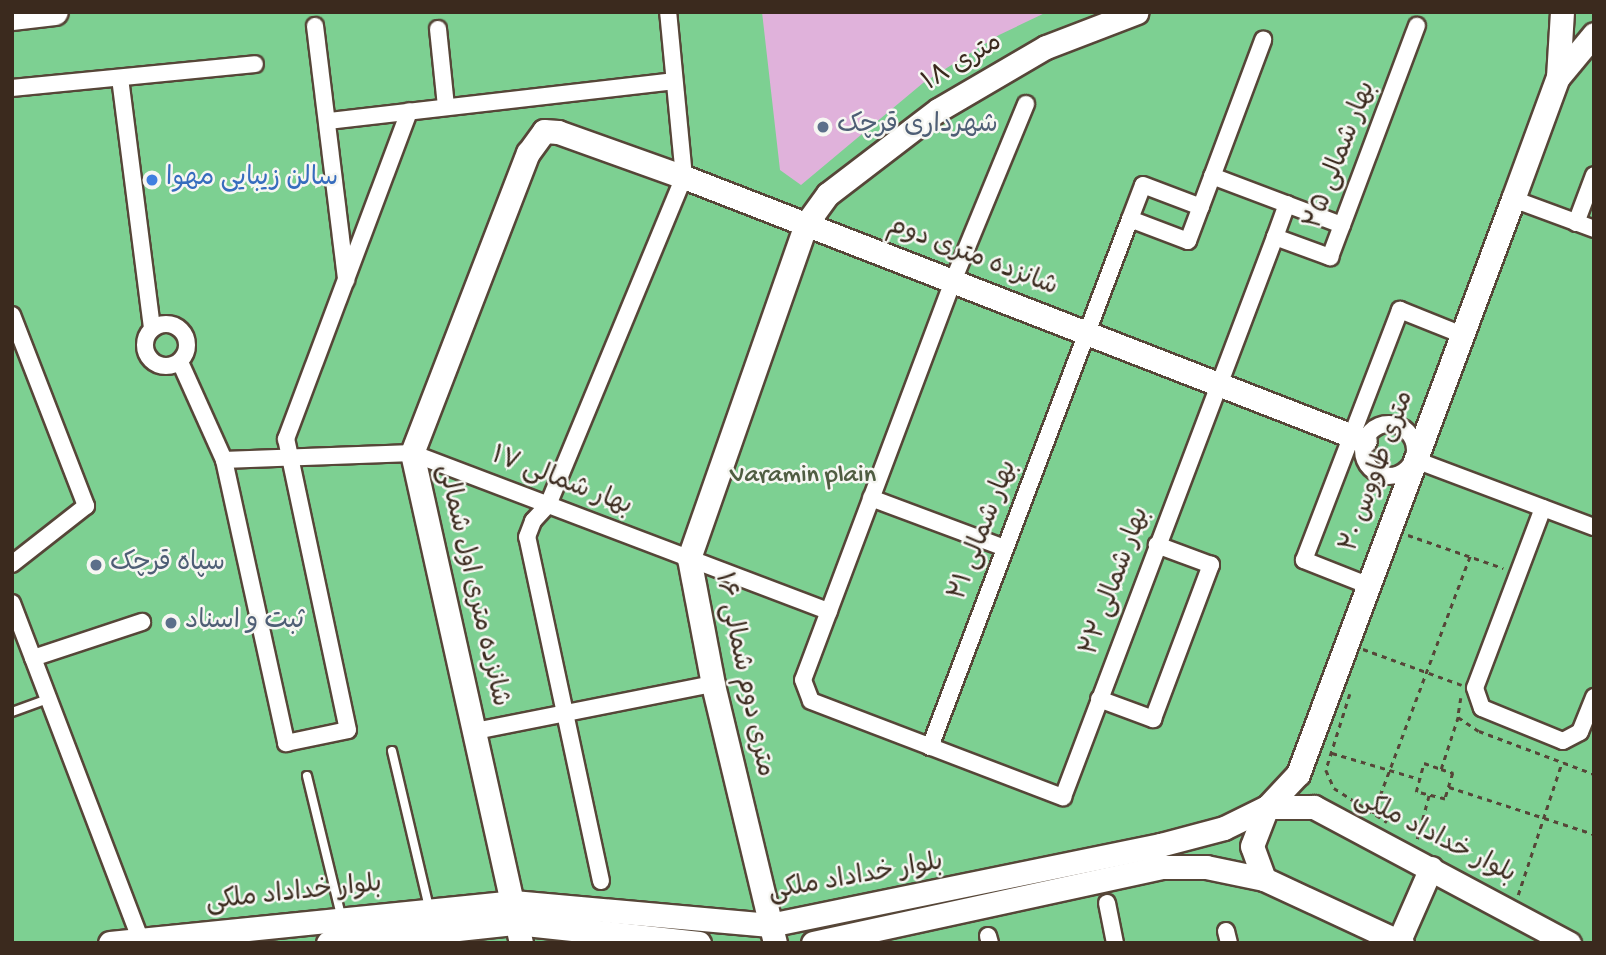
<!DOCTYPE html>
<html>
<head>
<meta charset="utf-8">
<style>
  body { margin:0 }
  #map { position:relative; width:1606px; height:955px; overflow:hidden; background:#ede7cc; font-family:"Gochi Hand","Playpen Sans Arabic",sans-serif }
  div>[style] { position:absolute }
  .green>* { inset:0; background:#7dd092; transform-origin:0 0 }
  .building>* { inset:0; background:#e0b2db }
  .path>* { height:2.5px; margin-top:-1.25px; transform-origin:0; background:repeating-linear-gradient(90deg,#564638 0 5px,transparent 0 10px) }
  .roads { filter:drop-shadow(2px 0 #564638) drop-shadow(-2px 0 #564638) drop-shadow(0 2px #564638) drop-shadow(0 -2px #564638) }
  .lane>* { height:8px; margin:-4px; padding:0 4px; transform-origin:4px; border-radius:4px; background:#fff }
  .street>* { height:16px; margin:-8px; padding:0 8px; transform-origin:8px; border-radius:8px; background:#fff }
  .street>.ring { margin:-8px; padding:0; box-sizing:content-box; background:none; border:16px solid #fff; border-radius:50% }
  .secondary>* { height:23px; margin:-11.5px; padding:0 11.5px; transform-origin:11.5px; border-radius:11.5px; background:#fff }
  .primary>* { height:26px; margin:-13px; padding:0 13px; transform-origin:13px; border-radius:13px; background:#fff }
  .dots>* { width:19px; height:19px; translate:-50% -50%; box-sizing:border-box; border:4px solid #f6f6f2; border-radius:50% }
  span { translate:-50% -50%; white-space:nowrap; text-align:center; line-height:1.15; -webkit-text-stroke:5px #f6f6f2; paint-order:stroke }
  .street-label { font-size:26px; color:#3b2a1e }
  .service-label { font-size:26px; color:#4e5e75 }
  .left { translate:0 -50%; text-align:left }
  .shop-label { font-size:26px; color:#366cbe }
  .park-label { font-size:26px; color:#4f5c41 }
  .frame { position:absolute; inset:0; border:14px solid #3b2a1e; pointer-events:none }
</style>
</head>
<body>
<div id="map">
  <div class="green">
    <div style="left:12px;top:12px;width:1582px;height:931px"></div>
  </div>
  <div class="building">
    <div style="clip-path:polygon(762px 12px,1047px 12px,999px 35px,923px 83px,801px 185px,780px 170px)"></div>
  </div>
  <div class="path">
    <div style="left:1408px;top:535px;width:101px;rotate:19.2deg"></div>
    <div style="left:1363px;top:649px;width:105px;rotate:20deg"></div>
    <div style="left:1350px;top:694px;width:80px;rotate:107.5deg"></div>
    <div style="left:1326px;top:770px;width:20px;rotate:66deg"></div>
    <div style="left:1334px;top:788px;width:63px;rotate:32.7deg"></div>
    <div style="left:1461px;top:698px;width:19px;rotate:99deg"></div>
    <div style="left:1458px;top:717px;width:25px;rotate:34deg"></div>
    <div style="left:1479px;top:731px;width:123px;rotate:20.5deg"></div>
    <div style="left:1332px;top:753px;width:92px;rotate:16.5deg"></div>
    <div style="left:1441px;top:769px;width:13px;rotate:18deg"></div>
    <div style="left:1453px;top:773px;width:27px;rotate:107deg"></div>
    <div style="left:1445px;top:799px;width:30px;rotate:-166deg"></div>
    <div style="left:1416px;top:792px;width:30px;rotate:-75deg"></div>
    <div style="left:1424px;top:763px;width:18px;rotate:19deg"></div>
    <div style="left:1441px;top:769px;width:55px;rotate:-71.9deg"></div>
    <div style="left:1449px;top:787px;width:152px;rotate:18deg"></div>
    <div style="left:1373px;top:814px;width:276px;rotate:-69.4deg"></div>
    <div style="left:1417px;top:839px;width:46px;rotate:-74.7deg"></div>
    <div style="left:1518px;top:895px;width:140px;rotate:-71.7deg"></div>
  </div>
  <div class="roads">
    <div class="lane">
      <div style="left:12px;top:712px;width:38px;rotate:-20deg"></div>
      <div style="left:392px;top:751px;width:161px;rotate:76.7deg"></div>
      <div style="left:307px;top:776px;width:144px;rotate:76.3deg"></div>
    </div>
    <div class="street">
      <div style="left:315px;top:26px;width:256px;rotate:83deg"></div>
      <div style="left:438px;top:29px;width:78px;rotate:84.1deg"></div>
      <div style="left:120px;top:78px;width:253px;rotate:82.7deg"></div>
      <div style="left:12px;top:88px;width:244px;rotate:-5.6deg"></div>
      <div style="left:1026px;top:104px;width:191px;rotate:112.4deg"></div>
      <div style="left:953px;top:281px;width:426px;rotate:110.6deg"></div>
      <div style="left:803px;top:680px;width:22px;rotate:69deg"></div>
      <div style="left:811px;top:701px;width:270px;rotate:20.9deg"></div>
      <div style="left:1063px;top:797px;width:599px;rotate:-69.26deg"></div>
      <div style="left:1275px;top:237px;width:59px;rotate:20deg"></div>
      <div style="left:1330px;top:257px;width:247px;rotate:-69.4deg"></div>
      <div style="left:329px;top:121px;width:347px;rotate:-6.6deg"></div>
      <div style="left:1212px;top:176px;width:139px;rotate:20.7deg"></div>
      <div style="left:1513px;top:199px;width:86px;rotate:20.3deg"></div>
      <div style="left:1130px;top:219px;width:36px;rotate:-69deg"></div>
      <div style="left:1143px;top:185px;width:62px;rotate:20.8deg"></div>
      <div style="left:1576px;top:223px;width:51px;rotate:-69.4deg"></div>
      <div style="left:1275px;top:237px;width:35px;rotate:-70deg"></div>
      <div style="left:12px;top:315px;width:205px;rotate:68.8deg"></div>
      <div style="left:86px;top:506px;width:94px;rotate:141.9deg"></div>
      <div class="ring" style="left:145px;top:324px;width:26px;height:26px"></div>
      <div style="left:180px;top:362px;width:107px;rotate:65.8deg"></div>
      <div style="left:224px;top:460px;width:290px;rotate:77.6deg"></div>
      <div style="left:286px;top:743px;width:63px;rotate:-11.8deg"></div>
      <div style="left:348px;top:730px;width:298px;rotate:-102deg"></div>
      <div style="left:286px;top:439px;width:350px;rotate:-69.4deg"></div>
      <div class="ring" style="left:1363px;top:424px;width:36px;height:36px"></div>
      <div style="left:1413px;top:459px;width:193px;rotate:20.6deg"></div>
      <div style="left:224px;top:460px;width:188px;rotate:-2.1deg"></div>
      <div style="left:412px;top:453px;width:446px;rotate:20.8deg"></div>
      <div style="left:871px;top:498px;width:143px;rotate:20.5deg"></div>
      <div style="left:1543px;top:508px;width:192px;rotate:110.7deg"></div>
      <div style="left:1475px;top:688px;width:21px;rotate:71deg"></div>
      <div style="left:1482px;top:708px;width:87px;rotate:22.2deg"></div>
      <div style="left:1563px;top:741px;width:19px;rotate:-28deg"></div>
      <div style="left:1580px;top:732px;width:38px;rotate:-68deg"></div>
      <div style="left:1367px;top:585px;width:68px;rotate:-158.4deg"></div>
      <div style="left:1304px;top:560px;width:268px;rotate:-69deg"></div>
      <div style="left:1400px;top:310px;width:65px;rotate:21.8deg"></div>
      <div style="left:12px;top:603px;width:360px;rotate:69.1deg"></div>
      <div style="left:33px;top:658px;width:115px;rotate:-18.3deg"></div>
      <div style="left:1099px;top:699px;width:58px;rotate:20.3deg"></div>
      <div style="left:1153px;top:719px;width:165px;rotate:-69.4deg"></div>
      <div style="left:1211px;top:565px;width:58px;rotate:-159.7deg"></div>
      <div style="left:475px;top:731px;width:243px;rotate:-11.2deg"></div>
      <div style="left:930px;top:747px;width:565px;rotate:-69.25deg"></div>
      <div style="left:1130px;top:219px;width:62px;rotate:20.8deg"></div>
      <div style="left:1188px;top:241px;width:215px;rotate:-69.5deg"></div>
      <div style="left:601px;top:881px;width:352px;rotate:-102.1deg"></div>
      <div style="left:527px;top:537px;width:17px;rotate:-69deg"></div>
      <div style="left:533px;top:521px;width:22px;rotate:-47deg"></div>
      <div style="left:548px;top:505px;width:355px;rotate:-67.5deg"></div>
      <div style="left:684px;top:177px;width:166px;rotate:-95.5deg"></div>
      <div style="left:1107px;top:903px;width:41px;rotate:78.7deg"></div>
      <div style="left:1226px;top:931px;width:12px;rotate:76deg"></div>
      <div style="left:988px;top:936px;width:7px;rotate:74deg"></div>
    </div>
    <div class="secondary">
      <div style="left:1560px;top:75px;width:53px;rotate:-50.3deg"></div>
      <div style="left:1264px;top:879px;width:35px;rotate:-110deg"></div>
      <div style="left:1252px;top:846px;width:42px;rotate:-69deg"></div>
      <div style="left:1267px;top:807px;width:45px;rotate:-46.8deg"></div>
      <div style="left:1298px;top:774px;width:614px;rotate:-69.5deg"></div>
      <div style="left:1513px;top:199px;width:130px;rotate:-69.8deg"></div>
      <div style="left:1558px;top:77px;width:65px;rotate:-86.5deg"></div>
      <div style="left:110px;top:943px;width:405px;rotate:-5.8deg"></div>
      <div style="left:513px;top:902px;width:258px;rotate:5.1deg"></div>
      <div style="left:770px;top:925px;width:398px;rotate:-11.6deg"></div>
      <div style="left:1160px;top:845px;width:66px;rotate:-14.9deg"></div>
      <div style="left:1224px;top:828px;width:48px;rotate:-26deg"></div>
      <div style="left:1267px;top:807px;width:47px"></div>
      <div style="left:1314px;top:807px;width:289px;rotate:28.1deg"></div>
      <div style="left:328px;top:943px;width:189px;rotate:-6.1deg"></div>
      <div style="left:516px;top:923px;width:184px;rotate:6.2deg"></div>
      <div style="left:521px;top:943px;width:502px;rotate:-102.54deg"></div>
      <div style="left:412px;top:453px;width:322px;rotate:-68.9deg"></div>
      <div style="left:528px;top:153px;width:27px;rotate:-54deg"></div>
      <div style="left:544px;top:131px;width:14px;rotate:4deg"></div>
      <div style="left:558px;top:132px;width:134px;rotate:19.7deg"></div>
      <div style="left:684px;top:177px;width:730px;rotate:21.19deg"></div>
      <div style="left:775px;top:943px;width:266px;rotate:-103.5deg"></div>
      <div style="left:713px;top:684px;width:128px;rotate:-100.8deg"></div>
      <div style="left:689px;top:558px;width:354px;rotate:-70.7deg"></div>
      <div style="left:806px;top:224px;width:37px;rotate:-54deg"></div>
      <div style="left:828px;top:194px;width:138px;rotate:-37.4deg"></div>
      <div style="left:938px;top:110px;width:125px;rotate:-30.3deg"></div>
      <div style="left:1046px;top:47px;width:97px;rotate:-21deg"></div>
      <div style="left:813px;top:943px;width:356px;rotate:-12.3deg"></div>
      <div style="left:1161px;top:867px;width:45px"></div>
      <div style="left:1206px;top:867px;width:59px;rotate:11.7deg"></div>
      <div style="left:1264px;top:879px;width:152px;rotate:24.9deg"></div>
      <div style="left:1398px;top:943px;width:82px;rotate:-66.3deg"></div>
    </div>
    <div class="primary">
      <div style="left:12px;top:17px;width:43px;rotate:-6.6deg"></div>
    </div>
  </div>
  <div class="dots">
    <div style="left:823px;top:127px;background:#5c6f8a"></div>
    <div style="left:152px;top:180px;background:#3f7fe0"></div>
    <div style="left:96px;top:565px;background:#5c6f8a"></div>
    <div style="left:171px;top:623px;background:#5c6f8a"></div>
  </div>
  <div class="street-label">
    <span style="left:963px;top:64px;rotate:-31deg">۱۸ متری</span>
    <span style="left:1342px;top:156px;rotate:-69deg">بهار شمالی ۲۵</span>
    <span style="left:972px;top:258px;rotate:21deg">شانزده متری دوم</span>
    <span style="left:1379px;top:472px;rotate:-70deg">۲۰ متری طاووس</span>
    <span style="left:561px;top:483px;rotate:21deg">بهار شمالی ۱۷</span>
    <span style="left:985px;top:531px;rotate:-69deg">بهار شمالی ۲۱</span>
    <span style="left:1117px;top:582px;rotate:-70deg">بهار شمالی ۲۲</span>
    <span style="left:471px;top:586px;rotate:77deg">شانزده متری اول شمالی</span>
    <span style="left:742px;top:675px;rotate:78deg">۱۶ متری دوم شمالی</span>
    <span style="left:1434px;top:838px;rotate:27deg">بلوار خداداد ملکی</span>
    <span style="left:856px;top:879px;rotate:-10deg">بلوار خداداد ملکی</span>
    <span style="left:294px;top:895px;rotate:-6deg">بلوار خداداد ملکی</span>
  </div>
  <div class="service-label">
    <span class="left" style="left:837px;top:127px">شهرداری قرچک</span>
    <span class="left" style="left:110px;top:565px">سپاه قرچک</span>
    <span class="left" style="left:185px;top:623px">ثبت و اسناد</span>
  </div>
  <div class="shop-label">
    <span class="left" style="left:166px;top:180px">سالن زیبایی مهوا</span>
  </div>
  <div class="park-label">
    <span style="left:803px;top:477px">Varamin plain</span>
  </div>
  <div class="frame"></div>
</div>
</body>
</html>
